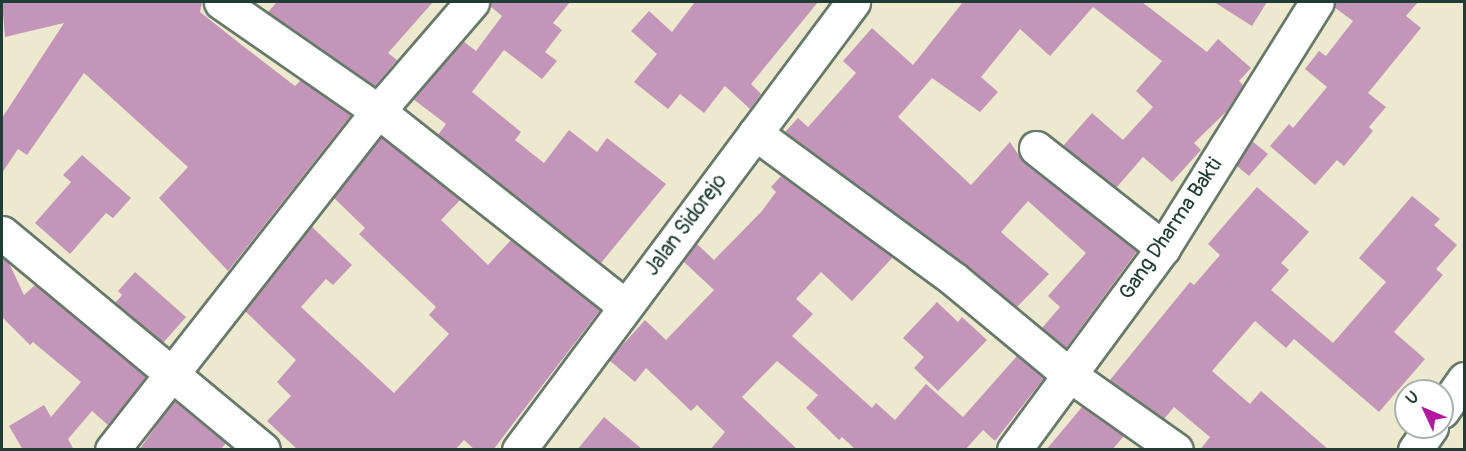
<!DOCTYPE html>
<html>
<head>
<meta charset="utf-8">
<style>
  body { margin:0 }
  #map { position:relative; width:1466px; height:451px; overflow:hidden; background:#ede9cf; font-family:Pangolin,sans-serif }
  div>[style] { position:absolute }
  .building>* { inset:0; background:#c396b9 }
  .roads { filter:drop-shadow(2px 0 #67796a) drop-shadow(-2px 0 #67796a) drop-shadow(0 2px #67796a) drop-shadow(0 -2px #67796a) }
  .minor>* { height:33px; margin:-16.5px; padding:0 16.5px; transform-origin:16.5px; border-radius:16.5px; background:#fff }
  span { translate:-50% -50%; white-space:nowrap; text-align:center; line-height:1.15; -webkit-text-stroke:6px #fff; paint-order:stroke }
  .street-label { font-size:21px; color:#1f3d34 }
  .frame { position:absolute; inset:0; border:3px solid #1f3d34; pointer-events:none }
  .north { position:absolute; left:1394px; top:379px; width:60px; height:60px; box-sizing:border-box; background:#fff; border:2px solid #a5b1ae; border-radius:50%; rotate:314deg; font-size:16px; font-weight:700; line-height:24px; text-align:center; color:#1f3d34 }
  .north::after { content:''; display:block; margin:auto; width:21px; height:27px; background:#b5179e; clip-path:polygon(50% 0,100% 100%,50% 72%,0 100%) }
</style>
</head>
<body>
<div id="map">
  <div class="building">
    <div style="clip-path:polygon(2px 2px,202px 2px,200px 12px,243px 46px,295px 86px,301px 80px,351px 115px,228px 271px,159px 198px,188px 167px,84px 73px,27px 155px,18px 149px,2px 173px,2px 118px,64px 23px,5px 37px)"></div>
    <div style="clip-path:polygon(277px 2px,433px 2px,388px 53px,397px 60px,375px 86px,268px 12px)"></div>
    <div style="clip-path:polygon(490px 2px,570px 2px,553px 23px,562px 30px,545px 52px,557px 61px,542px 79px,504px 50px,472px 92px,521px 132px,515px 140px,544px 163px,569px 130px,597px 152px,607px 138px,666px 184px,601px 263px,438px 135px,446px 124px,413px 99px,463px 41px,476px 51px,502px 16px,490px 6px)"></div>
    <div style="clip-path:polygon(695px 2px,818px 2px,751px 84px,761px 94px,750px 109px,725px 86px,704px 113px,680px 94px,668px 109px,634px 82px,657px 54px,631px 31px,649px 11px,672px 32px)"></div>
    <div style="clip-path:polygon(963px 2px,1142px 2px,1207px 52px,1218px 39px,1251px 68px,1239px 81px,1243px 85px,1226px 112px,1194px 143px,1201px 150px,1172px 182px,1143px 157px,1116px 188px,1063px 146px,1092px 113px,1123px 140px,1153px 107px,1136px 91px,1162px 61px,1093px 7px,1050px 56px,1020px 29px,981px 77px,998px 92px,980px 112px,932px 78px,898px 117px,971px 185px,1010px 142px,1024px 163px,1137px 251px,1066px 348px,1042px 328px,1060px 307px,1048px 296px,1086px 253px,1028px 201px,1001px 232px,1049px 274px,1017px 307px,966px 265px,785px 132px,798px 118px,808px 127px,856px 73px,843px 61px,872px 28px,913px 65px)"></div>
    <div style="clip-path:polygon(1214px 2px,1267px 2px,1252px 26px)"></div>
    <div style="clip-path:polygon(1336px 2px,1418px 2px,1406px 16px,1421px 28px,1368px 93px,1386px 107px,1369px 127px,1373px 131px,1344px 166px,1337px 160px,1315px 185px,1270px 146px,1289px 124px,1293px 128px,1327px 87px,1305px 69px,1319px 51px,1326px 56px,1353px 21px,1334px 7px)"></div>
    <div style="clip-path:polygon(381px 137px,460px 200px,441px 220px,488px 265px,511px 240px,600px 310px,493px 450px,475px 450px,464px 440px,455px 450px,298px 450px,267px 421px,291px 396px,277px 382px,296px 360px,245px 311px,311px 226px,352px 265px,333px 285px,326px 279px,301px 307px,394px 393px,449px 334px,429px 315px,436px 307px,359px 234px,365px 228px,334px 198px)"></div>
    <div style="clip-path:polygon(1252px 141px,1268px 154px,1249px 176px,1237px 166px)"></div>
    <div style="clip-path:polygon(82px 155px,131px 198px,113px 218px,106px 213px,70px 254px,35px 223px,71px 182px,63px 175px)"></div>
    <div style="clip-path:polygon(781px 176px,893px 257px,852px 301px,821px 272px,796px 299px,813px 314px,792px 336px,872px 408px,876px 403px,895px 420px,926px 384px,963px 417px,1017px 356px,1044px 378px,995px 441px,983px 430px,965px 450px,856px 450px,842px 437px,839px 440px,806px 408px,818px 395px,777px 361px,742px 397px,798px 450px,710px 450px,725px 432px,697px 405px,691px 411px,646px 368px,635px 382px,609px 360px,645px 320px,666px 340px,714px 290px,683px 261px,697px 244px,714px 260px,762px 211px,776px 192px,771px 187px)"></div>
    <div style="clip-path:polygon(1257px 187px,1309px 232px,1281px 263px,1289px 270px,1271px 290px,1333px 343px,1386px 282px,1359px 258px,1412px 196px,1440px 219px,1434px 225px,1457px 245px,1436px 269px,1443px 275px,1394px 332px,1425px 359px,1379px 412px,1294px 339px,1286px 348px,1255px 321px,1212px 371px,1250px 404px,1261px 391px,1329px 450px,1200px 450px,1210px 437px,1174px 407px,1164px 419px,1110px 380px,1190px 282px,1194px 285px,1220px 255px,1208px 244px)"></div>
    <div style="clip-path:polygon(2px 257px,9px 263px,24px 295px,35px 285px,146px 377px,108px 425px,92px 411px,68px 439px,74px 450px,23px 450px,9px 426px,44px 405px,51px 417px,81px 382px,33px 342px,30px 345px,2px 317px)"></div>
    <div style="clip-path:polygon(135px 272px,186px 317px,163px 343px,115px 303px,122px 295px,118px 291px)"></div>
    <div style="clip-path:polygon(937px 302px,958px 322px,962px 317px,987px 340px,938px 391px,914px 368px,924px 357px,903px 338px)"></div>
    <div style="clip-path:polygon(174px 401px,226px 443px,220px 450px,139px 450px)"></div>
    <div style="clip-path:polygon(1082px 407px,1124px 436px,1112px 450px,1046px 450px)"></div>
    <div style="clip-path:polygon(604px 417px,643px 450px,577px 450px)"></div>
  </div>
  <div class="roads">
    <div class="minor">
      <div style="left:221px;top:2px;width:191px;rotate:34.8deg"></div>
      <div style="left:378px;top:111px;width:315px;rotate:38.3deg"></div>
      <div style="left:755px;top:133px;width:248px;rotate:36.3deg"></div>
      <div style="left:955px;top:280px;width:146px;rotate:39.7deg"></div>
      <div style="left:1067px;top:373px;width:133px;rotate:35.2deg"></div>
      <div style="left:1036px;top:148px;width:162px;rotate:38.2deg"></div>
      <div style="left:2px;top:233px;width:339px;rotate:39.7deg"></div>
      <div style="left:1442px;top:411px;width:39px;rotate:-55deg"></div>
      <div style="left:112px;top:450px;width:431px;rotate:-51.9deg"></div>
      <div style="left:378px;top:111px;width:144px;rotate:-49.2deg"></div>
      <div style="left:519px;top:450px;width:559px;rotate:-53.29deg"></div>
      <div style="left:1014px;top:450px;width:251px;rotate:-53.6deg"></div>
      <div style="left:1163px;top:248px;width:290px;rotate:-58deg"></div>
      <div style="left:1415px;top:450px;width:28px;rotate:-55deg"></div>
    </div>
  </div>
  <div class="street-label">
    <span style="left:686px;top:225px;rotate:-53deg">Jalan Sidorejo</span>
    <span style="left:1171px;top:229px;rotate:-56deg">Gang Dharma Bakti</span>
  </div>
  <div class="frame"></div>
  <div class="north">U</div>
</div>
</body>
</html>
